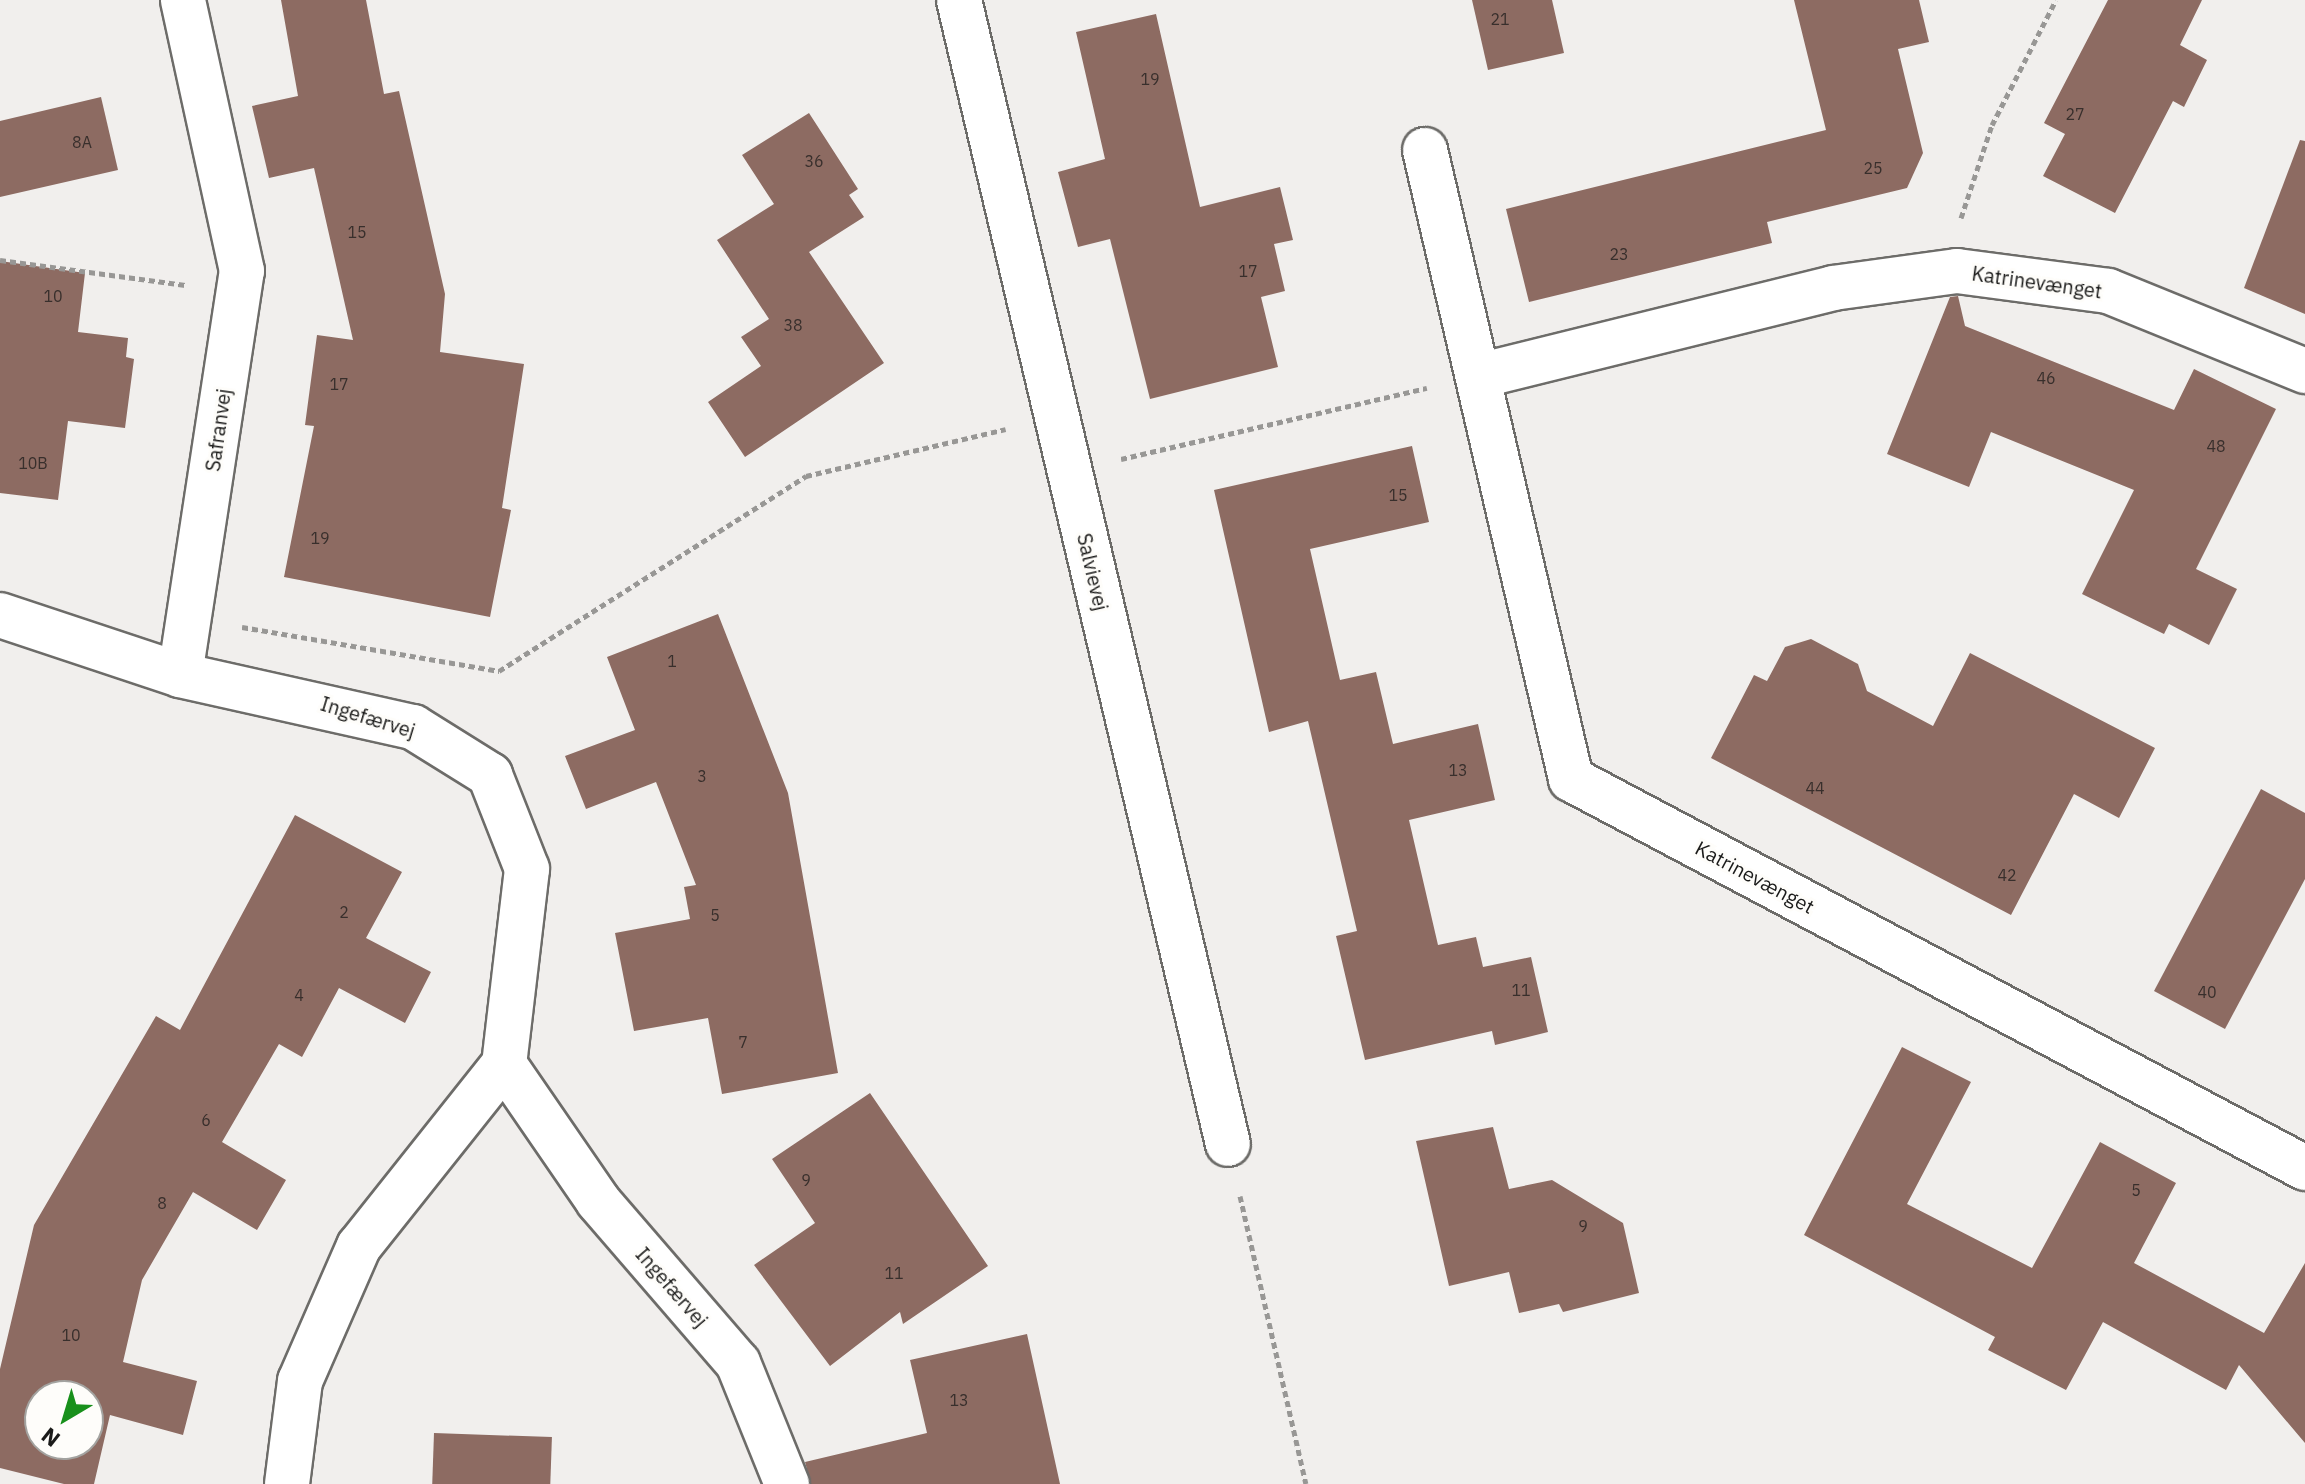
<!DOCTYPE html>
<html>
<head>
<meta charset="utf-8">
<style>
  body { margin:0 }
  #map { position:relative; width:2305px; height:1484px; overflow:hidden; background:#f1efed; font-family:"IBM Plex Sans",sans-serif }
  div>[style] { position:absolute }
  .building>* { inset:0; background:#8d6b62; transform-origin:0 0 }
  .path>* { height:5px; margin-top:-2.5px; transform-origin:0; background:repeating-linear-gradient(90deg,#989795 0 6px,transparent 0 10px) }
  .roads { filter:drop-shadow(2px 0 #6d6c69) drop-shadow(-2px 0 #6d6c69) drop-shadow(0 2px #6d6c69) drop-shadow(0 -2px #6d6c69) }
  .street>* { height:44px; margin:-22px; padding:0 22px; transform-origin:22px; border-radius:22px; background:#fff }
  span { translate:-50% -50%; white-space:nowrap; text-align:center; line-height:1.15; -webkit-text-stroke:6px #fefdfa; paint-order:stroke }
  .number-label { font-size:16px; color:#382f2c }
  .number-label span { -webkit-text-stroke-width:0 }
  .street-label { font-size:20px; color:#1b1b1a }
  .north { position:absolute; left:24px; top:1380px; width:80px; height:80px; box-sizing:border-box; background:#fefdfa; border:2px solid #a3a3a0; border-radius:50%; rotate:218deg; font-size:22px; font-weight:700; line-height:32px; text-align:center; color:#1b1b1a }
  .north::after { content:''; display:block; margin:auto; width:28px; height:36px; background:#18901b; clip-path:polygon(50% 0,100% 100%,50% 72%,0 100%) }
</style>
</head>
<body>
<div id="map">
  <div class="building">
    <div style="clip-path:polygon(281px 0,366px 0,384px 94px,399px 91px,445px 294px,440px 352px,524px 364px,502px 508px,511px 510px,490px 617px,284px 577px,314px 426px,305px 425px,317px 335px,353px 340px,314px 168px,269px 178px,252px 106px,298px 96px)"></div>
    <div style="clip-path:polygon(1472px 0,1552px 0,1564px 53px,1488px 70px)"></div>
    <div style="clip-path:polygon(1794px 0,1919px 0,1929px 42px,1898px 49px,1923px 153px,1907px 188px,1767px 222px,1772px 243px,1529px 302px,1506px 209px,1826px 130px)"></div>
    <div style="clip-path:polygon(2108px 0,2202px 0,2180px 45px,2207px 60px,2184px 107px,2173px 101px,2115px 213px,2043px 176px,2065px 134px,2044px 123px)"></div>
    <div style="clip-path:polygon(1156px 14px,1200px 207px,1280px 187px,1293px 240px,1274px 244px,1285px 291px,1261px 297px,1278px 367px,1150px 399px,1110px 239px,1078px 247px,1058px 172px,1105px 159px,1076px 32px)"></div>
    <div style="clip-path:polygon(101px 97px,118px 170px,0 197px,0 121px)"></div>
    <div style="clip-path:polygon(809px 113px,858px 189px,849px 195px,864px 217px,809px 252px,884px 363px,745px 457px,708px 402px,761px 366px,741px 337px,769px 319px,717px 240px,774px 204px,742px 155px)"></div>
    <div style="clip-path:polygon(2300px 140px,2305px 141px,2305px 314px,2244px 288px)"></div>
    <div style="clip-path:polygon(0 261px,85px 273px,78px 332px,128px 338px,126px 357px,134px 359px,125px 428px,68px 421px,58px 500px,0 493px)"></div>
    <div style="clip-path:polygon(1958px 296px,1965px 326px,2174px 410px,2194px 369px,2276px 409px,2196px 569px,2237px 589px,2209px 645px,2169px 624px,2164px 634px,2082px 594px,2134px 490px,1991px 432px,1969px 487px,1887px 454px,1950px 297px)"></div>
    <div style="clip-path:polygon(1412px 446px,1429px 522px,1310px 549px,1340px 680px,1376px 672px,1393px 744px,1478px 724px,1495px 800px,1409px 820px,1438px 945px,1476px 937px,1483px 967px,1531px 957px,1548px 1032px,1495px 1045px,1492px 1031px,1365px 1060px,1336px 936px,1357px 931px,1308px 721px,1269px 732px,1214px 490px)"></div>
    <div style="clip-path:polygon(718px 614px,788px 793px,838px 1073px,722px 1094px,708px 1018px,634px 1031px,615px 933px,690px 919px,684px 887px,696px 885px,656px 782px,586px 809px,565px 756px,635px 730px,607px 657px)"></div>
    <div style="clip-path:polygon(1811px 639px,1858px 664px,1867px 691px,1933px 726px,1970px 653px,2155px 748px,2119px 818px,2074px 794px,2011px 915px,1711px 758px,1754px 675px,1767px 681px,1785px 647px)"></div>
    <div style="clip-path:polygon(2261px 789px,2305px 813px,2305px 879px,2225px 1029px,2154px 991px)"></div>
    <div style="clip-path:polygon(evenodd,295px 815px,402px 872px,366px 938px,431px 972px,405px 1023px,339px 988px,302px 1057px,279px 1044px,222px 1142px,286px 1180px,257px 1230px,193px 1192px,142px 1280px,123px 1362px,197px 1381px,183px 1435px,110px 1415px,94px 1484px,64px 1484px,0 1468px,0 1369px,34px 1225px,156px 1016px,180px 1030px,295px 815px,40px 1396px,88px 1396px,88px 1444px,40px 1444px,40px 1396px)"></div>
    <div style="clip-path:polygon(1902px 1047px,1971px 1082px,1907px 1204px,2032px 1268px,2100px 1142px,2176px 1183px,2134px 1263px,2264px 1333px,2305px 1263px,2305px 1443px,2239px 1365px,2226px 1390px,2103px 1322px,2066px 1390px,1988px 1350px,1995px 1337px,1804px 1235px)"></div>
    <div style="clip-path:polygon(870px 1093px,988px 1266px,903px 1324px,900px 1312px,830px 1366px,754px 1265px,815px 1223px,772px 1159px)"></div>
    <div style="clip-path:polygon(1493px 1127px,1509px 1189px,1552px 1180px,1623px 1223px,1639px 1293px,1563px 1312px,1559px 1304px,1519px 1313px,1509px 1272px,1449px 1286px,1416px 1141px)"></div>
    <div style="clip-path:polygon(1027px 1334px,1060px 1484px,811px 1484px,805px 1462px,927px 1433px,910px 1360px)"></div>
    <div style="left:434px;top:1433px;width:118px;height:51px;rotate:2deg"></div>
  </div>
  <div class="path">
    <div style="left:1961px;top:218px;width:98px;rotate:-71.6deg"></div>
    <div style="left:1992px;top:125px;width:140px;rotate:-62.9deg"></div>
    <div style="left:0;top:260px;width:187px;rotate:7.7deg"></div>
    <div style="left:1121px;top:459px;width:314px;rotate:-13.1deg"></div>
    <div style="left:242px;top:627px;width:261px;rotate:9.7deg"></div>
    <div style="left:499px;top:671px;width:364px;rotate:-32.4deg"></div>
    <div style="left:806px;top:476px;width:205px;rotate:-13.2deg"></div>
    <div style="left:1240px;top:1196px;width:295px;rotate:77.1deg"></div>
  </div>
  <div class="roads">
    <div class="street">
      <div style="left:959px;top:0;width:1175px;rotate:76.77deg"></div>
      <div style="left:1425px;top:150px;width:646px;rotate:76.93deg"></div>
      <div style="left:1571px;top:779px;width:831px;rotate:27.92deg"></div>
      <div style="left:1478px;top:376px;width:366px;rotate:-13.9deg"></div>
      <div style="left:1833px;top:288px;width:125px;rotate:-7.8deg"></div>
      <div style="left:1957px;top:271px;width:152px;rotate:7.5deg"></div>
      <div style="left:2108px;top:291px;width:213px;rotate:22.1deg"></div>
      <div style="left:0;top:615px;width:190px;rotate:18.4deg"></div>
      <div style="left:180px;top:675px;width:239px;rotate:12.6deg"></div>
      <div style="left:413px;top:727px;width:91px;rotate:31.9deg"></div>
      <div style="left:490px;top:775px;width:101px;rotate:68.5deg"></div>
      <div style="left:527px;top:869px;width:196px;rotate:96.7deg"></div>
      <div style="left:504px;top:1064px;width:233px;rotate:128.5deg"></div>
      <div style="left:359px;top:1246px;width:147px;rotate:113.6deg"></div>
      <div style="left:300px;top:1381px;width:104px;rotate:97.2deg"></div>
      <div style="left:180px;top:675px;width:409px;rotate:-81.3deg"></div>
      <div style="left:242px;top:271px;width:277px;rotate:-102.3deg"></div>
      <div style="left:504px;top:1064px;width:166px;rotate:55.5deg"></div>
      <div style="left:598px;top:1201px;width:214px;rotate:49.2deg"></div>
      <div style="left:738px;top:1363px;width:131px;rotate:68deg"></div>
    </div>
  </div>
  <div class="number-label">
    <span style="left:1500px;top:19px">21</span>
    <span style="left:1150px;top:79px">19</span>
    <span style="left:2075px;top:114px">27</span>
    <span style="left:82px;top:142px">8A</span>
    <span style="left:814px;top:161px">36</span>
    <span style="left:1873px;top:168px">25</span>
    <span style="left:357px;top:232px">15</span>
    <span style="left:1619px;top:254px">23</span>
    <span style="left:1248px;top:271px">17</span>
    <span style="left:53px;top:296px">10</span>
    <span style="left:793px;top:325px">38</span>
    <span style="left:2046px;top:378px">46</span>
    <span style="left:339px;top:384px">17</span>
    <span style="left:2216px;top:446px">48</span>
    <span style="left:33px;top:463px">10B</span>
    <span style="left:1398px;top:495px">15</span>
    <span style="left:320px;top:538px">19</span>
    <span style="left:672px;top:661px">1</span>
    <span style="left:1458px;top:770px">13</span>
    <span style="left:702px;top:776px">3</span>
    <span style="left:1815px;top:788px">44</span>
    <span style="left:2007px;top:875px">42</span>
    <span style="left:344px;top:912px">2</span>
    <span style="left:715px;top:915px">5</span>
    <span style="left:1521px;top:990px">11</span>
    <span style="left:2207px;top:992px">40</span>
    <span style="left:299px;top:995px">4</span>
    <span style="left:743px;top:1042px">7</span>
    <span style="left:206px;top:1120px">6</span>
    <span style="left:806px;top:1180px">9</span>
    <span style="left:2136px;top:1190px">5</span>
    <span style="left:162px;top:1203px">8</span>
    <span style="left:1583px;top:1226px">9</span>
    <span style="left:894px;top:1273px">11</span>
    <span style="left:71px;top:1335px">10</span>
    <span style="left:959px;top:1400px">13</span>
  </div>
  <div class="street-label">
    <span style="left:2037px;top:282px;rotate:8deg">Katrinevænget</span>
    <span style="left:218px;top:430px;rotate:-82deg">Safranvej</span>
    <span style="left:1093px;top:572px;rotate:77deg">Salvievej</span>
    <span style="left:368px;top:717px;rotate:17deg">Ingefærvej</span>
    <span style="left:1755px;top:877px;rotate:28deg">Katrinevænget</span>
    <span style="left:672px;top:1287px;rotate:49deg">Ingefærvej</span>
  </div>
  <div class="north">N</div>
</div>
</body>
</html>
